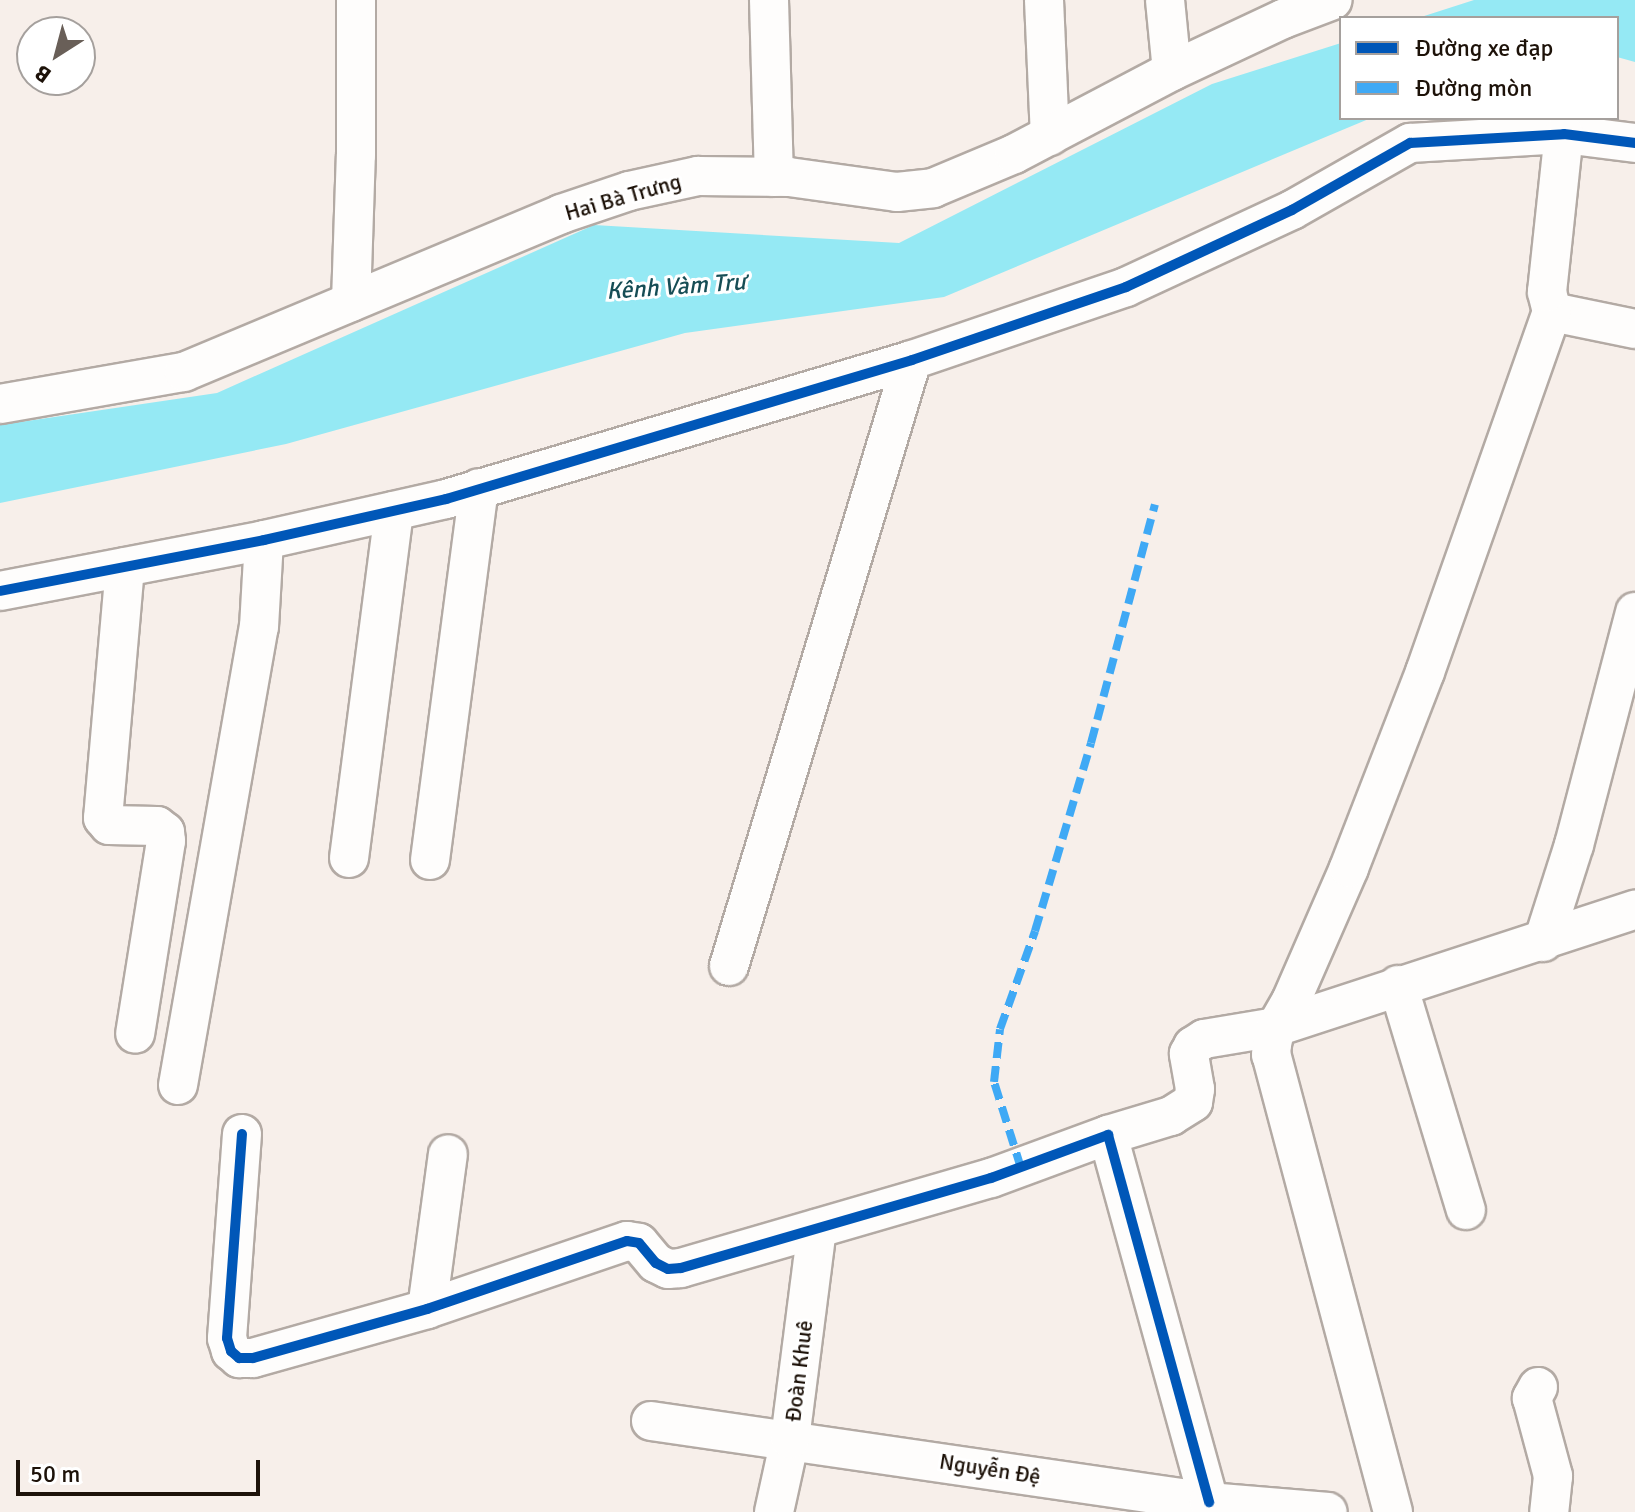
<!DOCTYPE html>
<html>
<head>
<meta charset="utf-8">
<style>
  body { margin:0 }
  #map { position:relative; width:1635px; height:1512px; overflow:hidden; background:#f7efea; font-family:Signika,sans-serif }
  div>[style] { position:absolute }
  .water>* { inset:0; background:#95e9f4 }
  .roads { filter:drop-shadow(2px 0 #b3aaa4) drop-shadow(-2px 0 #b3aaa4) drop-shadow(0 2px #b3aaa4) drop-shadow(0 -2px #b3aaa4) }
  .minor>* { height:38px; margin:-19px; padding:0 19px; transform-origin:19px; border-radius:19px; background:#fefdfc }
  .quiet>* { height:8px; margin-top:-4px; transform-origin:0; background:repeating-linear-gradient(90deg,#3fa9f5 0 16px,transparent 0 24px) }
  .cycleway>* { height:10px; margin:-5px; padding:0 5px; transform-origin:5px; border-radius:5px; background:#0057b8 }
  span { translate:-50% -50%; white-space:nowrap; text-align:center; line-height:1.15; -webkit-text-stroke:6px #fff; paint-order:stroke }
  .street-label { font-size:22px; color:#1d1209 }
  .water-label { font-size:24px; color:#164d55; font-style:italic }
  .legend { position:absolute; left:1339px; top:16px; width:280px; height:104px; box-sizing:border-box; background:#fff; border:2px solid #a5a09d; margin:0; padding:10px 14px; list-style:none; font-size:24px; color:#1d1209 }
  .legend li { display:flex; align-items:center; gap:16px; height:40px }
  .legend b { width:40px; border:2px solid #a5a09d }
  .north { position:absolute; left:16px; top:16px; width:80px; height:80px; box-sizing:border-box; background:#fff; border:2px solid #a5a09d; border-radius:50%; rotate:216deg; font-size:22px; font-weight:700; line-height:32px; text-align:center; color:#1d1209 }
  .north::after { content:''; display:block; margin:auto; width:28px; height:36px; background:#695f58; clip-path:polygon(50% 0,100% 100%,50% 72%,0 100%) }
  .scale { position:absolute; left:16px; top:1460px; width:244px; height:36px; box-sizing:border-box; border:4px solid #1d1209; border-top:0; padding-left:10px; font-size:24px; line-height:28px; white-space:nowrap; color:#1d1209; -webkit-text-stroke:6px #fff; paint-order:stroke }
</style>
</head>
<body>
<div id="map">
  <div class="water">
    <div style="clip-path:polygon(1474px 0,1635px 0,1635px 62px,1617px 57px,1617px 18px,1418px 18px)"></div>
    <div style="clip-path:polygon(1341px 43px,1341px 118px,1371px 118px,944px 297px,685px 333px,286px 444px,0 503px,0 425px,217px 393px,594px 225px,899px 243px,1212px 84px)"></div>
  </div>
  <div class="roads">
    <div class="minor">
      <div style="left:769px;top:0;width:177px;rotate:88.4deg"></div>
      <div style="left:1044px;top:0;width:136px;rotate:87.5deg"></div>
      <div style="left:1165px;top:0;width:71px;rotate:84.4deg"></div>
      <div style="left:351px;top:302px;width:147px;rotate:-88.1deg"></div>
      <div style="left:356px;top:155px;width:155px;rotate:-90deg"></div>
      <div style="left:1552px;top:312px;width:85px;rotate:11.6deg"></div>
      <div style="left:0;top:404px;width:187px;rotate:-9.9deg"></div>
      <div style="left:184px;top:372px;width:409px;rotate:-22.7deg"></div>
      <div style="left:561px;top:214px;width:72px;rotate:-18.7deg"></div>
      <div style="left:629px;top:191px;width:71px;rotate:-12.3deg"></div>
      <div style="left:698px;top:176px;width:91px;rotate:0.6deg"></div>
      <div style="left:789px;top:177px;width:109px;rotate:7.9deg"></div>
      <div style="left:897px;top:192px;width:36px;rotate:-6deg"></div>
      <div style="left:933px;top:188px;width:88px;rotate:-22.8deg"></div>
      <div style="left:1014px;top:154px;width:178px;rotate:-27.7deg"></div>
      <div style="left:1172px;top:71px;width:123px;rotate:-25.1deg"></div>
      <div style="left:1283px;top:19px;width:53px;rotate:-20.8deg"></div>
      <div style="left:125px;top:567px;width:252px;rotate:95deg"></div>
      <div style="left:103px;top:818px;width:9px;rotate:49deg"></div>
      <div style="left:109px;top:825px;width:48px;rotate:1.2deg"></div>
      <div style="left:157px;top:826px;width:10px;rotate:37deg"></div>
      <div style="left:165px;top:832px;width:9px;rotate:84deg"></div>
      <div style="left:166px;top:841px;width:195px;rotate:99.1deg"></div>
      <div style="left:0;top:591px;width:269px;rotate:-10.9deg"></div>
      <div style="left:264px;top:540px;width:187px;rotate:-12.7deg"></div>
      <div style="left:446px;top:499px;width:486px;rotate:-16.6deg"></div>
      <div style="left:912px;top:360px;width:226px;rotate:-18.8deg"></div>
      <div style="left:1126px;top:287px;width:183px;rotate:-24.9deg"></div>
      <div style="left:1292px;top:210px;width:136px;rotate:-29.6deg"></div>
      <div style="left:1410px;top:143px;width:154px;rotate:-3.3deg"></div>
      <div style="left:1564px;top:134px;width:72px;rotate:7.2deg"></div>
      <div style="left:349px;top:858px;width:350px;rotate:-82.6deg"></div>
      <div style="left:430px;top:860px;width:375px;rotate:-82.5deg"></div>
      <div style="left:1543px;top:942px;width:102px;rotate:-72.3deg"></div>
      <div style="left:1574px;top:845px;width:241px;rotate:-75.3deg"></div>
      <div style="left:729px;top:966px;width:633px;rotate:-73.2deg"></div>
      <div style="left:1398px;top:985px;width:235px;rotate:73.2deg"></div>
      <div style="left:178px;top:1085px;width:465px;rotate:-80deg"></div>
      <div style="left:259px;top:627px;width:87px;rotate:-86.7deg"></div>
      <div style="left:242px;top:1134px;width:205px;rotate:94.2deg"></div>
      <div style="left:227px;top:1338px;width:14px;rotate:73deg"></div>
      <div style="left:231px;top:1351px;width:11px;rotate:41deg"></div>
      <div style="left:239px;top:1358px;width:14px"></div>
      <div style="left:253px;top:1358px;width:181px;rotate:-15.7deg"></div>
      <div style="left:427px;top:1309px;width:211px;rotate:-18.8deg"></div>
      <div style="left:627px;top:1241px;width:12px;rotate:9deg"></div>
      <div style="left:639px;top:1243px;width:26px;rotate:50deg"></div>
      <div style="left:656px;top:1263px;width:13px;rotate:27deg"></div>
      <div style="left:668px;top:1269px;width:13px;rotate:-4deg"></div>
      <div style="left:681px;top:1268px;width:323px;rotate:-16.2deg"></div>
      <div style="left:991px;top:1178px;width:125px;rotate:-20.2deg"></div>
      <div style="left:1108px;top:1135px;width:381px;rotate:74.6deg"></div>
      <div style="left:1108px;top:1135px;width:66px;rotate:-16.8deg"></div>
      <div style="left:1171px;top:1116px;width:26px;rotate:-32deg"></div>
      <div style="left:1193px;top:1102px;width:13px;rotate:-81deg"></div>
      <div style="left:1195px;top:1089px;width:36px;rotate:-100deg"></div>
      <div style="left:1189px;top:1054px;width:9px;rotate:-63deg"></div>
      <div style="left:1193px;top:1046px;width:13px;rotate:-32deg"></div>
      <div style="left:1204px;top:1039px;width:73px;rotate:-9.5deg"></div>
      <div style="left:1276px;top:1027px;width:378px;rotate:-18.1deg"></div>
      <div style="left:427px;top:1309px;width:156px;rotate:-82.3deg"></div>
      <div style="left:1538px;top:1387px;width:13px;rotate:119deg"></div>
      <div style="left:1532px;top:1398px;width:81px;rotate:74.9deg"></div>
      <div style="left:1553px;top:1476px;width:36px;rotate:96deg"></div>
      <div style="left:651px;top:1421px;width:564px;rotate:8.26deg"></div>
      <div style="left:1209px;top:1502px;width:119px;rotate:4.8deg"></div>
      <div style="left:774px;top:1512px;width:75px;rotate:-77.6deg"></div>
      <div style="left:790px;top:1439px;width:212px;rotate:-82.7deg"></div>
      <div style="left:1393px;top:1512px;width:473px;rotate:-104.9deg"></div>
      <div style="left:1271px;top:1055px;width:11px;rotate:-85deg"></div>
      <div style="left:1272px;top:1044px;width:17px;rotate:-77deg"></div>
      <div style="left:1276px;top:1027px;width:30px;rotate:-60deg"></div>
      <div style="left:1291px;top:1001px;width:145px;rotate:-66.4deg"></div>
      <div style="left:1349px;top:868px;width:210px;rotate:-68.8deg"></div>
      <div style="left:1425px;top:672px;width:382px;rotate:-70.6deg"></div>
      <div style="left:1552px;top:312px;width:21px;rotate:-104deg"></div>
      <div style="left:1547px;top:292px;width:159px;rotate:-83.9deg"></div>
    </div>
  </div>
  <div class="quiet">
    <div style="left:1021px;top:1168px;width:90px;rotate:-107.4deg"></div>
    <div style="left:994px;top:1082px;width:53px;rotate:-83.5deg"></div>
    <div style="left:1000px;top:1029px;width:104px;rotate:-70.3deg"></div>
    <div style="left:1035px;top:931px;width:196px;rotate:-73.4deg"></div>
    <div style="left:1091px;top:743px;width:247px;rotate:-75deg"></div>
  </div>
  <div class="cycleway">
    <div style="left:0;top:591px;width:269px;rotate:-10.9deg"></div>
    <div style="left:264px;top:540px;width:187px;rotate:-12.7deg"></div>
    <div style="left:446px;top:499px;width:486px;rotate:-16.6deg"></div>
    <div style="left:912px;top:360px;width:226px;rotate:-18.8deg"></div>
    <div style="left:1126px;top:287px;width:183px;rotate:-24.9deg"></div>
    <div style="left:1292px;top:210px;width:136px;rotate:-29.6deg"></div>
    <div style="left:1410px;top:143px;width:154px;rotate:-3.3deg"></div>
    <div style="left:1564px;top:134px;width:72px;rotate:7.2deg"></div>
    <div style="left:242px;top:1134px;width:205px;rotate:94.2deg"></div>
    <div style="left:227px;top:1338px;width:14px;rotate:73deg"></div>
    <div style="left:231px;top:1351px;width:11px;rotate:41deg"></div>
    <div style="left:239px;top:1358px;width:14px"></div>
    <div style="left:253px;top:1358px;width:181px;rotate:-15.7deg"></div>
    <div style="left:427px;top:1309px;width:211px;rotate:-18.8deg"></div>
    <div style="left:627px;top:1241px;width:12px;rotate:9deg"></div>
    <div style="left:639px;top:1243px;width:26px;rotate:50deg"></div>
    <div style="left:656px;top:1263px;width:13px;rotate:27deg"></div>
    <div style="left:668px;top:1269px;width:13px;rotate:-4deg"></div>
    <div style="left:681px;top:1268px;width:323px;rotate:-16.2deg"></div>
    <div style="left:991px;top:1178px;width:125px;rotate:-20.2deg"></div>
    <div style="left:1108px;top:1135px;width:381px;rotate:74.6deg"></div>
  </div>
  <div class="street-label">
    <span style="left:623px;top:197px;rotate:-16deg">Hai Bà Trưng</span>
    <span style="left:799px;top:1371px;rotate:-83deg">Đoàn Khuê</span>
    <span style="left:990px;top:1469px;rotate:9deg">Nguyễn Đệ</span>
  </div>
  <div class="water-label">
    <span style="left:676px;top:287px;rotate:-4deg">Kênh Vàm Trư</span>
  </div>
  <ul class="legend">
  <li><b style="height:10px;background:#0057b8"></b>Đường xe đạp</li>
  <li><b style="height:10px;background:#3fa9f5"></b>Đường mòn</li>
  </ul>
  <div class="north">B</div>
  <div class="scale">50 m</div>
</div>
</body>
</html>
